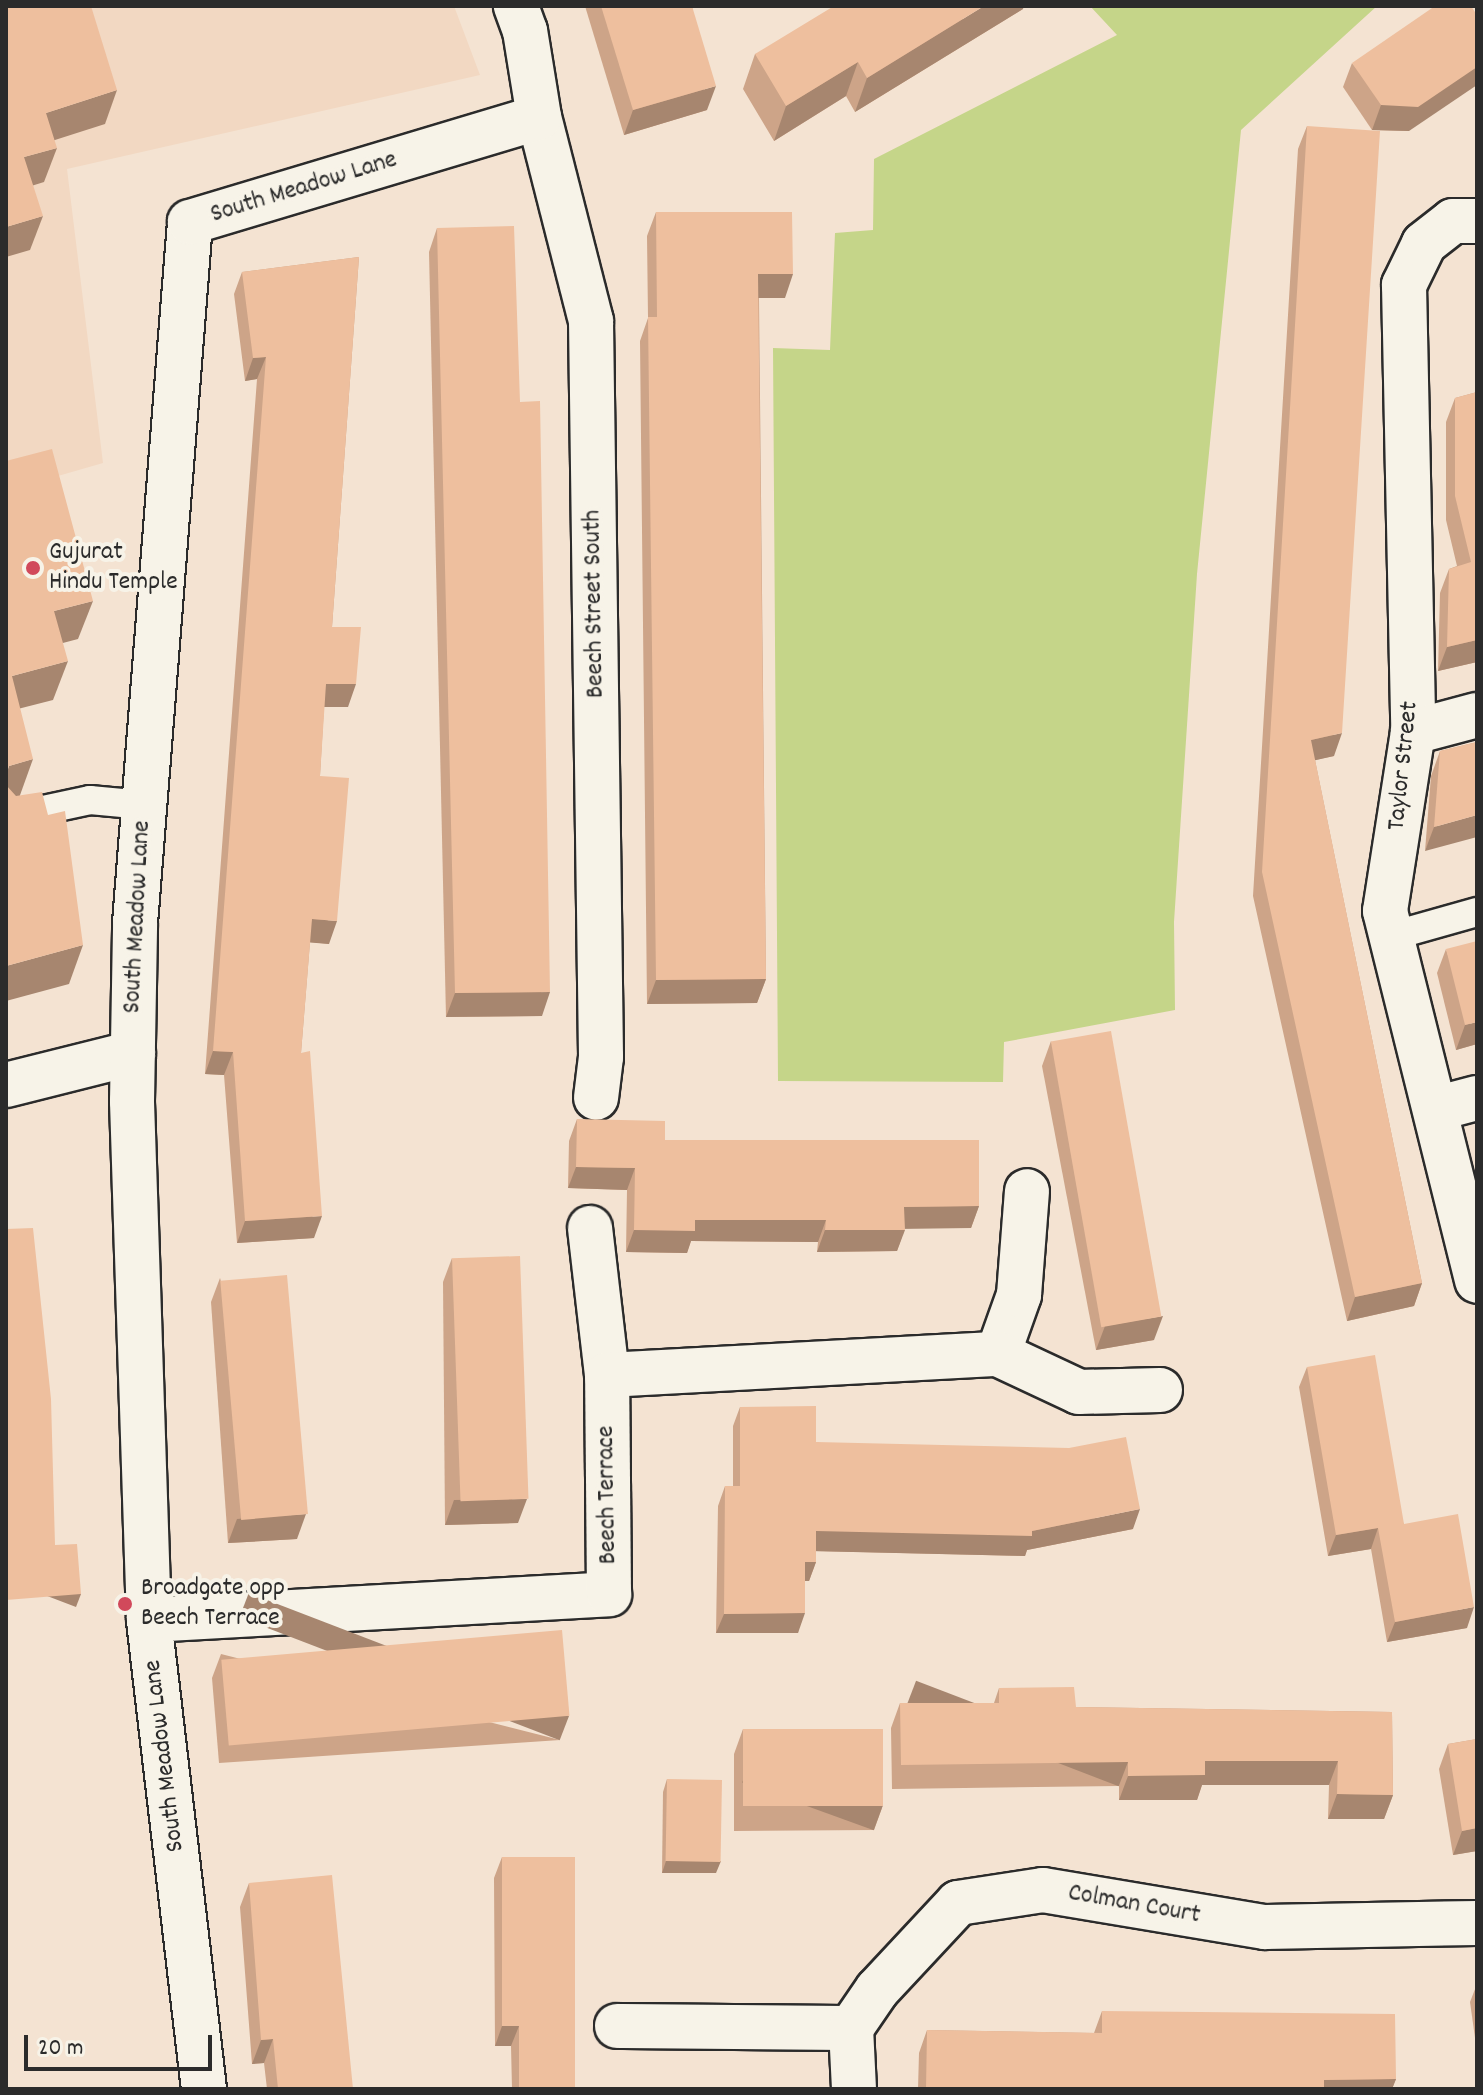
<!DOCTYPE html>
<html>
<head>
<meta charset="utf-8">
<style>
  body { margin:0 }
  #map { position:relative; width:1483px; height:2095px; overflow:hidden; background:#f4e3d2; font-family:Dekko,sans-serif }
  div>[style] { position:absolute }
  .built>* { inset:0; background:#f2d8c2 }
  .green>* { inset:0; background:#c5d589 }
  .roads { filter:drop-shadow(2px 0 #2b2b2b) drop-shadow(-2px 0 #2b2b2b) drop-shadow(0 2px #2b2b2b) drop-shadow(0 -2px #2b2b2b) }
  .lane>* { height:28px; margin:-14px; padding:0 14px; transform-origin:14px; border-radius:14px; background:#f7f3e8 }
  .street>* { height:44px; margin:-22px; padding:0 22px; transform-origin:22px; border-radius:22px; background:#f7f3e8 }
  .wall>* { inset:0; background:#cda488 }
  .shaded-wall>* { inset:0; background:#a7866f; transform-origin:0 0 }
  .building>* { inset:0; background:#eebf9e; transform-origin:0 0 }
  .dots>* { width:22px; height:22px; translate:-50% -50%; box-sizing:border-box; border:4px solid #f7f3e8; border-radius:50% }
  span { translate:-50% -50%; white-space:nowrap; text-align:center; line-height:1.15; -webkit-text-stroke:8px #f7f3e8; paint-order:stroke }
  .street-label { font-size:26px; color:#2b2b2b }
  .poi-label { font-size:26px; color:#2b2b2b }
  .left { translate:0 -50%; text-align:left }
  .frame { position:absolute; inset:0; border:8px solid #2b2b2b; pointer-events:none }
  .scale { position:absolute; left:24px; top:2035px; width:188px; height:36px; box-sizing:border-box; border:4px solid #2b2b2b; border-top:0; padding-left:10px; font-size:24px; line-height:28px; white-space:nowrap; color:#2b2b2b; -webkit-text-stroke:6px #f7f3e8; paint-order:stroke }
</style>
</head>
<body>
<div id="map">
  <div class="built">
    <div style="clip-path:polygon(6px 6px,454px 6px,480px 75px,67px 169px,103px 463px,6px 491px)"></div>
  </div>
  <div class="green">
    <div style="clip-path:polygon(1090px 6px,1377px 6px,1241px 130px,1197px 574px,1174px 922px,1175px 1010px,1004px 1042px,1003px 1082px,778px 1081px,773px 348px,830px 350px,835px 233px,873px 230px,874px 159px,1117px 35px)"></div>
  </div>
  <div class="roads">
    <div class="lane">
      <div style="left:6px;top:818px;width:86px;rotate:-12.1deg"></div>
      <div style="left:90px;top:800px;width:54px;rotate:5.3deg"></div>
      <div style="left:1392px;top:936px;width:88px;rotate:-15.8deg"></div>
    </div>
    <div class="street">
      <div style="left:539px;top:117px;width:211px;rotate:75.7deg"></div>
      <div style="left:591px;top:321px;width:736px;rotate:89.22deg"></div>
      <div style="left:601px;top:1057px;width:41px;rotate:97deg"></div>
      <div style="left:1477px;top:221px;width:24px;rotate:180deg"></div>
      <div style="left:1453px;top:221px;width:37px;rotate:142deg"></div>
      <div style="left:1424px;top:244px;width:46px;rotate:116deg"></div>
      <div style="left:1404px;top:285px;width:447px;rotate:88.8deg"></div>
      <div style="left:1413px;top:732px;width:181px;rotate:98.9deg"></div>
      <div style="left:1385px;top:911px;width:381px;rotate:76deg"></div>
      <div style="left:1413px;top:732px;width:66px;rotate:-14.9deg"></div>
      <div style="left:6px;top:1085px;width:131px;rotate:-14.1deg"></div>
      <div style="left:1435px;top:1109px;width:43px;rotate:-14.7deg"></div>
      <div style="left:590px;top:1228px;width:148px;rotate:83.4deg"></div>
      <div style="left:998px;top:1354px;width:63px;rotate:-70.4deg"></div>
      <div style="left:1019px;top:1295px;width:104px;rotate:-85.6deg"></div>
      <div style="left:149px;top:1620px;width:461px;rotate:-3.2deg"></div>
      <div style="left:609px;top:1594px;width:219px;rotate:-90.5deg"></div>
      <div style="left:607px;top:1375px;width:392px;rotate:-3.1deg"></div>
      <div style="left:998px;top:1354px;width:89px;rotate:25.1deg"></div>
      <div style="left:1079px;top:1392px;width:81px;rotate:-1.4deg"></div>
      <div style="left:617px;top:2026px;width:234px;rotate:0.5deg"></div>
      <div style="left:204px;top:2089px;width:472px;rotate:-96.7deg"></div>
      <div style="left:149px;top:1620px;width:519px;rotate:-91.88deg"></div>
      <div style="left:132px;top:1101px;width:178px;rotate:-89deg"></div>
      <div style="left:135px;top:923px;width:703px;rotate:-85.51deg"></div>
      <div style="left:190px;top:222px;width:364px;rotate:-16.7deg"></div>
      <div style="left:539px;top:117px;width:87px;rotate:-99.2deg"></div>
      <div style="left:525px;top:31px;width:27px;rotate:-110deg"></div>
      <div style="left:854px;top:2089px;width:61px;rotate:-92.8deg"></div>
      <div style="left:851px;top:2028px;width:46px;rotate:-55.6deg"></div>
      <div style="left:877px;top:1990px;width:119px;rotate:-47deg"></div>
      <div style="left:958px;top:1903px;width:86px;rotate:-8.7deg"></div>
      <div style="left:1043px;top:1890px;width:225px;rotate:9.5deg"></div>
      <div style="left:1265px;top:1927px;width:212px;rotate:-1.1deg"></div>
    </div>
  </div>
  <div class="wall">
    <div style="clip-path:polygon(585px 6px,692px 6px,707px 110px,624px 135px)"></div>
    <div style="clip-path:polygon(1023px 9px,855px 112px,846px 96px,774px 141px,743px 89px,755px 54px)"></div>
    <div style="clip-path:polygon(1352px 63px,1409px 131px,1372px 130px,1343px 87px)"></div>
    <div style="clip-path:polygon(1307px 126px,1334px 756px,1315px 760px,1422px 1283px,1414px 1306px,1347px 1321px,1253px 896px,1298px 149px)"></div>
    <div style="clip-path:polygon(656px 212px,785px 298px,759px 298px,766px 979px,757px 1003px,647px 1004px,640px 341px,648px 318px,647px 236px)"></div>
    <div style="clip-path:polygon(437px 228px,520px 402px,542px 1016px,446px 1017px,429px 252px)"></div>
    <div style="clip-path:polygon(359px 257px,332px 627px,348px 707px,324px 707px,320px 776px,329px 944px,310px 942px,301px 1053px,314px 1238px,237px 1243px,224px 1075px,205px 1074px,257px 379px,245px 381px,234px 294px,242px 272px)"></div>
    <div style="clip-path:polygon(1477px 392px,1477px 662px,1438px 671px,1440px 593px,1449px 569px,1457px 566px,1446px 520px,1446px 422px,1455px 398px)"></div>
    <div style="clip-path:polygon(1477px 742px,1425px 851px,1431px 776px,1440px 751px)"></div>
    <div style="clip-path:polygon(1446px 949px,1477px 1044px,1456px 1050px,1437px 973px)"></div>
    <div style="clip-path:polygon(1051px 1041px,1154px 1340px,1096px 1350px,1042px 1066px)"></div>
    <div style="clip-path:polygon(577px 1119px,665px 1140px,979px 1206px,971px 1228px,905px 1228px,897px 1251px,817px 1252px,818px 1242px,691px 1241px,687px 1253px,626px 1252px,627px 1190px,568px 1188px,569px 1141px)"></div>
    <div style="clip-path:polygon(452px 1258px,518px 1523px,445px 1525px,443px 1282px)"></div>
    <div style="clip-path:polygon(220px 1278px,297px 1539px,228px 1543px,211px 1302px)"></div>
    <div style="clip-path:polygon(1307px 1367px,1404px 1524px,1467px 1628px,1387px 1642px,1371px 1549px,1328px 1556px,1299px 1387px)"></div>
    <div style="clip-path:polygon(740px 1407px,816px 1442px,1133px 1529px,1027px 1550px,1025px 1556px,816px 1551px,816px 1562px,809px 1581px,805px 1581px,798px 1633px,716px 1633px,718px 1506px,725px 1486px,733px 1486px,733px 1426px)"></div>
    <div style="clip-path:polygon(221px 1654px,560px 1740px,219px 1763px,212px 1678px)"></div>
    <div style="clip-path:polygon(999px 1688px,1076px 1707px,1392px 1712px,1393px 1795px,1384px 1819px,1328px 1819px,1329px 1785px,1202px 1785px,1197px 1800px,1119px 1800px,1119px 1786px,892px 1789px,891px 1728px,900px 1703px,994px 1703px)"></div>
    <div style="clip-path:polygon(743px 1729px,883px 1805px,874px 1830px,734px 1831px,734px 1754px)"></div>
    <div style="clip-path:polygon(1477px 1739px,1477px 1851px,1453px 1855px,1439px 1769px,1448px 1744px)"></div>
    <div style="clip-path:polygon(667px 1779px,716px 1873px,662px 1873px,663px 1792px)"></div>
    <div style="clip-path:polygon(502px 1857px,575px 2089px,512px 2089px,511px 2046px,495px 2046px,494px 1878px)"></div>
    <div style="clip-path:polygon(249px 1883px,353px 2089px,267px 2089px,264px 2063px,252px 2064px,240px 1907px)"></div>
    <div style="clip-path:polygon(1477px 1984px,1477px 2052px,1470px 2002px)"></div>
    <div style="clip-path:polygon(1102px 2011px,1396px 2079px,1392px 2089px,918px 2089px,919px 2053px,927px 2030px,1094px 2033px)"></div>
  </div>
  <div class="shaded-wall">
    <div style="clip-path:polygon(984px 6px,1024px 6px,1023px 9px,855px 112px,867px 78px)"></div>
    <div style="clip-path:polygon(858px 62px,846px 96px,774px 141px,786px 106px)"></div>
    <div style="clip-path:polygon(1477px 67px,1477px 85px,1409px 131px,1372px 130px,1381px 105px)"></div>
    <div style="clip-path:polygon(716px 86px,707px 110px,624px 135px,633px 110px)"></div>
    <div style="clip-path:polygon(117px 90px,105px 124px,33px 147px,46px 113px)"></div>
    <div style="clip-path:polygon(57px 148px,44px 182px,12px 192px,24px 157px)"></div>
    <div style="clip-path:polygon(43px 216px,30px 250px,6px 257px,6px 227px)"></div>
    <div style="clip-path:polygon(758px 274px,793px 274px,785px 298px,750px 298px)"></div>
    <div style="clip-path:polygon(266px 357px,257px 379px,245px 381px,253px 358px)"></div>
    <div style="clip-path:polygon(93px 601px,78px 639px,40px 649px,54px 611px)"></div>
    <div style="clip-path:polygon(1477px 640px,1477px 662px,1438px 671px,1447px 647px)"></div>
    <div style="clip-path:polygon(68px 661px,53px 700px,6px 712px,12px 676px)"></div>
    <div style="clip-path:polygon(326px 684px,356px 684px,348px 707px,318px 707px)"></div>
    <div style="clip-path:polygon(1342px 733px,1334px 756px,1303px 763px,1311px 740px)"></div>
    <div style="clip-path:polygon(33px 759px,19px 798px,6px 802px,6px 775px,9px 766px)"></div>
    <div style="clip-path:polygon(1477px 815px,1477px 837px,1425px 851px,1434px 827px)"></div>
    <div style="clip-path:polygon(312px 919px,337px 921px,329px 944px,304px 942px)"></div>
    <div style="clip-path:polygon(83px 945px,69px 984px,6px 1001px,6px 966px)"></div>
    <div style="clip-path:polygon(766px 979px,757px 1003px,647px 1004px,656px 980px)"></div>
    <div style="clip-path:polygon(550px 992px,542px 1016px,446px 1017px,455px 993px)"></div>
    <div style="clip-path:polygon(1477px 1022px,1477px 1044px,1456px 1050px,1465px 1025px)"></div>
    <div style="clip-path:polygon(213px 1051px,233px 1052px,224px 1075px,205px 1074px)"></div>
    <div style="clip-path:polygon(576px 1167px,635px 1168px,627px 1190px,568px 1188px)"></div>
    <div style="clip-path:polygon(979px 1206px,971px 1228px,897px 1229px,904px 1207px)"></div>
    <div style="clip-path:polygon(322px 1216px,314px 1238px,237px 1243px,245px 1221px)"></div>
    <div style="clip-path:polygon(695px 1220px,826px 1220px,818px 1242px,691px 1241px,687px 1253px,626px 1252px,634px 1230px)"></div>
    <div style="clip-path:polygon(825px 1230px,905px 1230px,897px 1251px,817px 1252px)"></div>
    <div style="clip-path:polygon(1422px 1283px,1414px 1306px,1347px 1321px,1355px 1297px)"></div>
    <div style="clip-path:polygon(1163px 1316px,1154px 1340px,1096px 1350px,1105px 1326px)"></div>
    <div style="clip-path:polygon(527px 1499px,518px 1523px,445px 1525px,454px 1500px)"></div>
    <div style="clip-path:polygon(1140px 1509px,1133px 1529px,1027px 1550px,1025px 1556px,809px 1551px,816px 1531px,1032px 1531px)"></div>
    <div style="clip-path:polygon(306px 1514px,297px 1539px,228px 1543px,237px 1519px)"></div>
    <div style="clip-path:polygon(1378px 1528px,1371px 1549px,1328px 1556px,1336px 1535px)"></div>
    <div style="clip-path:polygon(805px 1562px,816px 1562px,809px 1581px,798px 1581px)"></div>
    <div style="left:81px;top:1594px;width:14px;height:75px;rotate:111deg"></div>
    <div style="clip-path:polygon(1474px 1607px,1467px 1628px,1387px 1642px,1395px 1622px)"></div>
    <div style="clip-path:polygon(805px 1613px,798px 1633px,716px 1633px,724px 1614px)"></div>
    <div style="left:569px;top:1716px;width:26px;height:343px;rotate:111deg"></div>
    <div style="clip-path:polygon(1205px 1761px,1338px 1761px,1329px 1785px,1202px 1785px,1197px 1800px,1119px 1800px,1128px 1776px)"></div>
    <div style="left:1128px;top:1762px;width:26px;height:227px;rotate:111deg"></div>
    <div style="clip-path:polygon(1337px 1794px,1393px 1795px,1384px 1819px,1328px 1819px)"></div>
    <div style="left:883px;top:1805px;width:27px;height:140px;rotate:110deg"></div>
    <div style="clip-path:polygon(1477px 1828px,1477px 1851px,1453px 1855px,1462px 1831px)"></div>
    <div style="clip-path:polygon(666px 1861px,721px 1861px,716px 1873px,662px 1873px)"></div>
    <div style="clip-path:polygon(502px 2026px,519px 2026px,511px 2046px,495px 2046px)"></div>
    <div style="clip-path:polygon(273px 2039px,264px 2063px,252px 2064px,261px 2040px)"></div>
    <div style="clip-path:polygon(1396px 2079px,1392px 2089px,1321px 2089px,1324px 2080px)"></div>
  </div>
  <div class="building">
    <div style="clip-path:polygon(6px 6px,91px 6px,117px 90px,46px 113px,57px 148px,24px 157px,43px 216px,6px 227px)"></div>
    <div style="clip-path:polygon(601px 6px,692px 6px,716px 86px,633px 110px)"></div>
    <div style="clip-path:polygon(834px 6px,984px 6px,867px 78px,858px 62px,786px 106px,755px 54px)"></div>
    <div style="clip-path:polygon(1435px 6px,1471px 6px,1477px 15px,1477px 67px,1418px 107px,1381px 105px,1352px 63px)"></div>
    <div style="clip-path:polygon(1307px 126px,1380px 131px,1342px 733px,1311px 740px,1422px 1283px,1355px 1297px,1262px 872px)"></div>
    <div style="clip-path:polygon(656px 212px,792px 212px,793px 274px,758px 274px,766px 979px,656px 980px,648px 317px,657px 317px)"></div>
    <div style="clip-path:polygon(514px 226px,520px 402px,540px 401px,550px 992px,455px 993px,437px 228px)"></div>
    <div style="clip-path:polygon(359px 257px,332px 627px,361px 627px,356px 684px,326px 684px,320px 776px,349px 778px,337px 921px,312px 919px,301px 1053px,310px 1051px,322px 1216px,245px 1221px,233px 1052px,213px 1051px,266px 357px,253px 358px,242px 272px)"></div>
    <div style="clip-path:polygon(1477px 392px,1477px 640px,1447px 647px,1449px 569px,1471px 562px,1455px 496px,1455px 398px)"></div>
    <div style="clip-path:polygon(52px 449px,93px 601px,54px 611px,68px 661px,12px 676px,33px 759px,9px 766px,6px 775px,6px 461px)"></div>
    <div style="clip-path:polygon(1477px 742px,1477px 815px,1434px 827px,1440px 751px)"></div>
    <div style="clip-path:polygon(6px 785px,16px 796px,42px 792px,48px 815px,65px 811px,83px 945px,6px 966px)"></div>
    <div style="clip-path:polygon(1477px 941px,1477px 1022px,1465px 1025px,1446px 949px)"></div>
    <div style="left:1111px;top:1031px;width:290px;height:61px;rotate:80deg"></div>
    <div style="clip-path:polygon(577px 1119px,665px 1121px,665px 1140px,979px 1140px,979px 1206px,904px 1207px,905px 1230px,825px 1230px,826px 1220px,695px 1220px,695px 1231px,634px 1230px,635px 1168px,576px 1167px)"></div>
    <div style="clip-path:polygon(33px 1228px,51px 1399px,55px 1545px,77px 1544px,81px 1594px,6px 1600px,6px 1229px)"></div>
    <div style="left:520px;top:1256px;width:243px;height:68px;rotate:88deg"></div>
    <div style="left:287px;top:1275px;width:240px;height:67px;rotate:85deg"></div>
    <div style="clip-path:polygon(1375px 1355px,1404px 1524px,1458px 1514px,1474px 1607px,1395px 1622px,1378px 1528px,1336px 1535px,1307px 1367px)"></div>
    <div style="clip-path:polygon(816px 1406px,816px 1442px,1069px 1448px,1126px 1437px,1140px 1509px,1032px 1531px,1032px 1536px,816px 1531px,816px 1562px,805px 1562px,805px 1613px,724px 1614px,725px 1486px,740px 1486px,740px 1407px)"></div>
    <div style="left:562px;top:1630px;width:86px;height:342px;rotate:85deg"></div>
    <div style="clip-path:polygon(1074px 1687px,1076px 1707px,1392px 1712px,1393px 1795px,1337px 1794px,1338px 1761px,1205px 1761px,1205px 1775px,1128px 1776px,1128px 1762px,901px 1765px,900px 1703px,999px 1703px,999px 1688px)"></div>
    <div style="left:743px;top:1729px;width:140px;height:77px"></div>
    <div style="clip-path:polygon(1477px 1739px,1477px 1828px,1462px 1831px,1448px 1744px)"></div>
    <div style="left:667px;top:1779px;width:55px;height:82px;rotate:1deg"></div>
    <div style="clip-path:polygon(502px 1857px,575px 1857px,575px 2089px,519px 2089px,519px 2026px,502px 2026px)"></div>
    <div style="clip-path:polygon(332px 1875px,353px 2089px,278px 2089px,273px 2039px,261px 2040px,249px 1883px)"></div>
    <div style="clip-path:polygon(1102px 2011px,1395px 2014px,1396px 2079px,1324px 2080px,1324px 2089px,926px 2089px,927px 2030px,1102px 2033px)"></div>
  </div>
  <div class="dots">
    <div style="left:33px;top:568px;background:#d1495b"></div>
    <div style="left:125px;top:1604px;background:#d1495b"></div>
  </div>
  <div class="street-label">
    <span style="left:304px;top:188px;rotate:-17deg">South Meadow Lane</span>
    <span style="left:595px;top:604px;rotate:-91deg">Beech Street South</span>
    <span style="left:1404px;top:766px;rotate:-84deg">Taylor Street</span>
    <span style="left:138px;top:917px;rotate:-87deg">South Meadow Lane</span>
    <span style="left:608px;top:1495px;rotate:-91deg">Beech Terrace</span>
    <span style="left:165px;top:1756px;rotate:-97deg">South Meadow Lane</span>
    <span style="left:1134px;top:1905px;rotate:10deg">Colman Court</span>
  </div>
  <div class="poi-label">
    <span class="left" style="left:49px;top:568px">Gujurat<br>Hindu Temple</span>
    <span class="left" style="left:141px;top:1604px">Broadgate opp<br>Beech Terrace</span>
  </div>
  <div class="frame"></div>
  <div class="scale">20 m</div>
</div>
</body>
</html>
